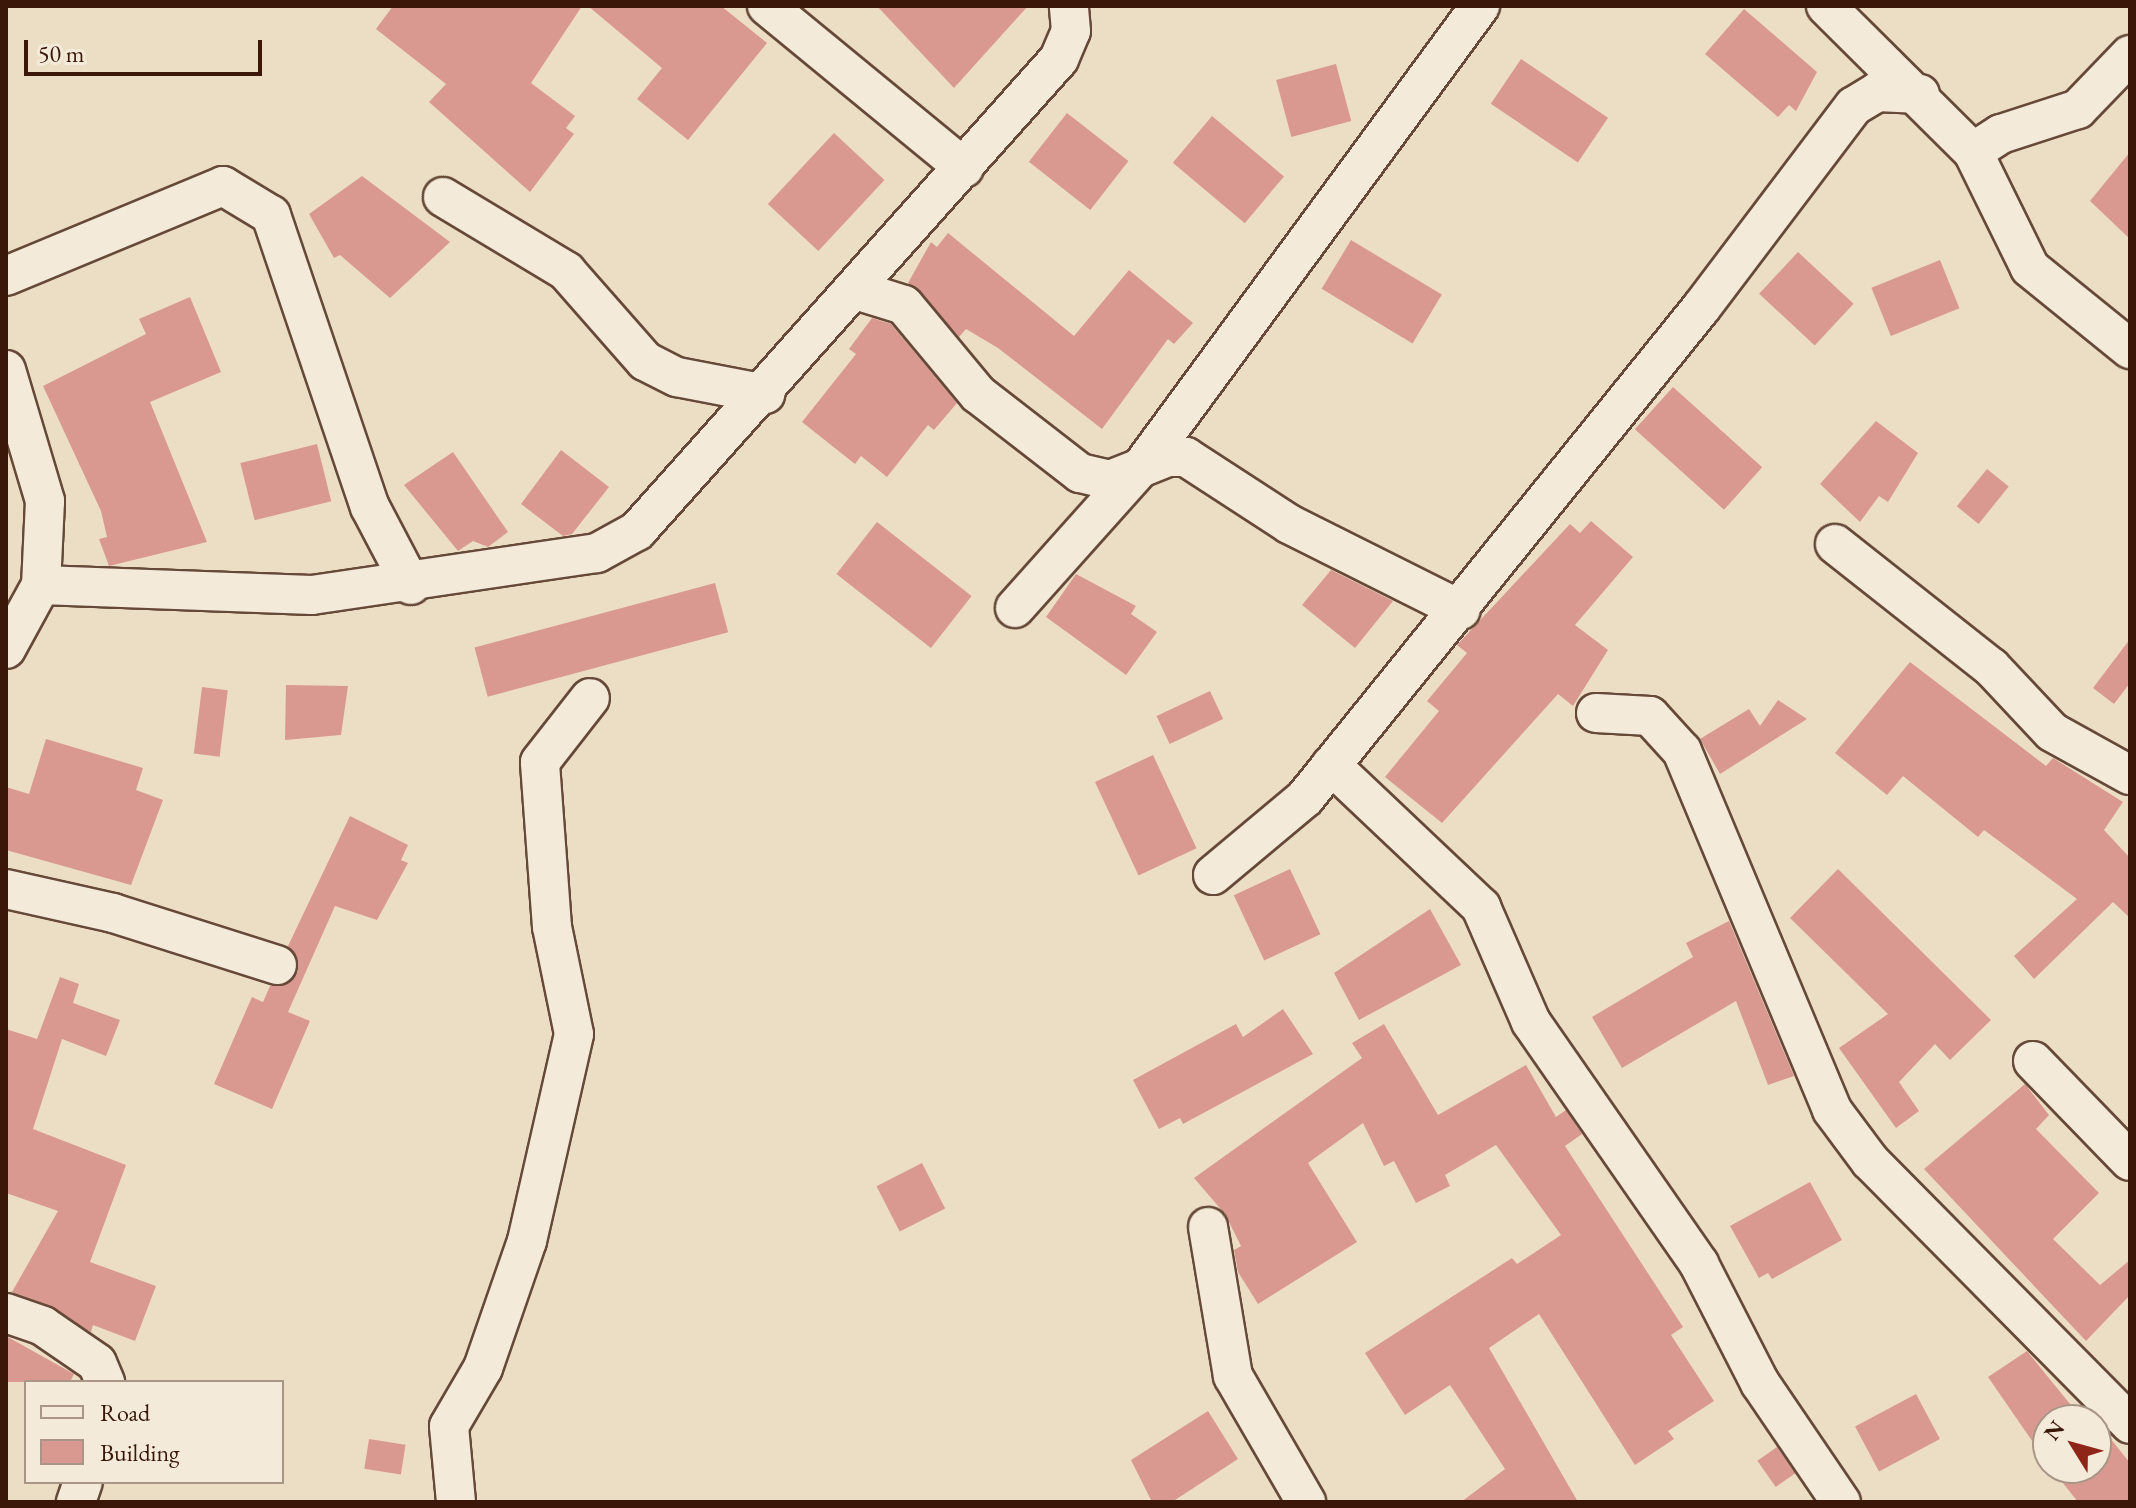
<!DOCTYPE html>
<html>
<head>
<meta charset="utf-8">
<style>
  body { margin:0 }
  #map { position:relative; width:2136px; height:1508px; overflow:hidden; background:#ecdec5; font-family:"EB Garamond",serif }
  div>[style] { position:absolute }
  .building>* { inset:0; background:#da9990; transform-origin:0 0 }
  .roads { filter:drop-shadow(2px 0 #664938) drop-shadow(-2px 0 #664938) drop-shadow(0 2px #664938) drop-shadow(0 -2px #664938) }
  .minor>* { height:38px; margin:-19px; padding:0 19px; transform-origin:19px; border-radius:19px; background:#f3ead9 }
  span { translate:-50% -50%; white-space:nowrap; text-align:center; line-height:1.15; -webkit-text-stroke:7px #f3ead9; paint-order:stroke }
  .frame { position:absolute; inset:0; border:8px solid #3a1709; pointer-events:none }
  .legend { position:absolute; left:24px; top:1380px; width:260px; height:104px; box-sizing:border-box; background:#f3ead9; border:2px solid #a99686; margin:0; padding:10px 14px; list-style:none; font-size:24px; color:#3a1709 }
  .legend li { display:flex; align-items:center; gap:16px; height:40px }
  .legend b { width:40px; border:2px solid #a99686 }
  .north { position:absolute; left:2032px; top:1404px; width:80px; height:80px; box-sizing:border-box; background:#f3ead9; border:2px solid #a99686; border-radius:50%; rotate:307deg; font-size:22px; font-weight:700; line-height:32px; text-align:center; color:#3a1709 }
  .north::after { content:''; display:block; margin:auto; width:28px; height:36px; background:#8f2418; clip-path:polygon(50% 0,100% 100%,50% 72%,0 100%) }
  .scale { position:absolute; left:24px; top:40px; width:238px; height:36px; box-sizing:border-box; border:4px solid #3a1709; border-top:0; padding-left:10px; font-size:24px; line-height:28px; white-space:nowrap; color:#3a1709; -webkit-text-stroke:6px #f3ead9; paint-order:stroke }
</style>
</head>
<body>
<div id="map">
  <div class="building">
    <div style="clip-path:polygon(393px 6px,582px 6px,531px 83px,575px 116px,566px 128px,574px 134px,530px 192px,429px 102px,446px 84px,376px 29px)"></div>
    <div style="clip-path:polygon(588px 6px,721px 6px,767px 43px,688px 140px,637px 99px,662px 68px)"></div>
    <div style="clip-path:polygon(877px 6px,1028px 6px,954px 88px)"></div>
    <div style="clip-path:polygon(1744px 9px,1817px 72px,1796px 111px,1789px 105px,1778px 117px,1705px 54px)"></div>
    <div style="left:1521px;top:59px;width:105px;height:54px;rotate:34deg"></div>
    <div style="left:1336px;top:64px;width:59px;height:62px;rotate:75deg"></div>
    <div style="left:1067px;top:113px;width:78px;height:62px;rotate:38deg"></div>
    <div style="left:1212px;top:116px;width:94px;height:61px;rotate:40deg"></div>
    <div style="left:834px;top:133px;width:69px;height:97px;rotate:43deg"></div>
    <div style="clip-path:polygon(2130px 152px,2130px 239px,2090px 201px)"></div>
    <div style="clip-path:polygon(362px 176px,450px 242px,390px 298px,340px 255px,334px 258px,309px 214px)"></div>
    <div style="clip-path:polygon(948px 233px,1074px 336px,1129px 270px,1193px 323px,1174px 344px,1168px 339px,1102px 429px,998px 348px,966px 329px,959px 337px,908px 283px,931px 242px,937px 247px)"></div>
    <div style="left:1351px;top:240px;width:106px;height:57px;rotate:31deg"></div>
    <div style="left:1798px;top:252px;width:76px;height:57px;rotate:43deg"></div>
    <div style="left:1940px;top:260px;width:52px;height:74px;rotate:68deg"></div>
    <div style="clip-path:polygon(190px 297px,221px 372px,150px 402px,207px 542px,109px 566px,99px 539px,107px 537px,101px 511px,43px 386px,146px 334px,139px 319px)"></div>
    <div style="clip-path:polygon(872px 318px,891px 324px,957px 403px,934px 430px,928px 425px,887px 477px,861px 456px,855px 464px,802px 422px,856px 354px,849px 349px)"></div>
    <div style="left:1673px;top:387px;width:120px;height:57px;rotate:42deg"></div>
    <div style="clip-path:polygon(1876px 421px,1918px 453px,1888px 502px,1879px 496px,1860px 522px,1820px 484px)"></div>
    <div style="left:317px;top:444px;width:59px;height:79px;rotate:76deg"></div>
    <div style="clip-path:polygon(561px 450px,609px 487px,572px 534px,563px 536px,521px 504px)"></div>
    <div style="clip-path:polygon(453px 452px,508px 532px,488px 547px,473px 541px,458px 551px,404px 485px)"></div>
    <div style="left:1987px;top:469px;width:28px;height:48px;rotate:39deg"></div>
    <div style="clip-path:polygon(1591px 521px,1633px 557px,1575px 625px,1608px 650px,1573px 706px,1558px 694px,1442px 823px,1385px 777px,1439px 711px,1427px 701px,1467px 653px,1457px 645px,1570px 524px,1580px 533px)"></div>
    <div style="left:877px;top:522px;width:120px;height:66px;rotate:38deg"></div>
    <div style="clip-path:polygon(1331px 570px,1393px 601px,1355px 648px,1302px 605px)"></div>
    <div style="clip-path:polygon(1076px 574px,1136px 606px,1131px 614px,1157px 632px,1126px 675px,1046px 617px)"></div>
    <div style="left:715px;top:583px;width:51px;height:249px;rotate:75deg"></div>
    <div style="clip-path:polygon(2130px 639px,2130px 683px,2114px 704px,2093px 688px)"></div>
    <div style="clip-path:polygon(1910px 662px,2046px 766px,2053px 758px,2123px 802px,2104px 830px,2130px 858px,2130px 918px,2113px 902px,2034px 979px,2014px 956px,2077px 899px,1984px 830px,1978px 837px,1903px 776px,1887px 795px,1835px 753px)"></div>
    <div style="clip-path:polygon(286px 685px,348px 686px,341px 735px,285px 740px)"></div>
    <div style="left:202px;top:687px;width:26px;height:67px;rotate:7deg"></div>
    <div style="left:1210px;top:691px;width:31px;height:59px;rotate:65deg"></div>
    <div style="clip-path:polygon(1778px 700px,1807px 719px,1720px 774px,1700px 739px,1749px 709px,1760px 726px)"></div>
    <div style="clip-path:polygon(46px 739px,143px 768px,136px 790px,163px 800px,131px 885px,6px 850px,6px 787px,29px 794px)"></div>
    <div style="left:1153px;top:755px;width:103px;height:64px;rotate:65deg"></div>
    <div style="clip-path:polygon(350px 816px,408px 845px,401px 860px,408px 863px,377px 920px,335px 906px,288px 1012px,310px 1021px,272px 1109px,214px 1084px,252px 997px,263px 1002px,270px 986px,282px 986px,298px 972px,288px 946px)"></div>
    <div style="left:1290px;top:869px;width:72px;height:62px;rotate:65deg"></div>
    <div style="clip-path:polygon(1838px 869px,1991px 1020px,1950px 1060px,1935px 1044px,1899px 1082px,1919px 1111px,1896px 1128px,1839px 1048px,1888px 1014px,1790px 918px)"></div>
    <div style="clip-path:polygon(1430px 909px,1461px 965px,1359px 1020px,1334px 973px)"></div>
    <div style="clip-path:polygon(1729px 921px,1794px 1076px,1768px 1085px,1736px 1001px,1622px 1068px,1592px 1017px,1693px 957px,1686px 943px)"></div>
    <div style="clip-path:polygon(60px 977px,79px 984px,73px 1003px,120px 1020px,106px 1056px,62px 1039px,33px 1129px,126px 1165px,90px 1262px,156px 1286px,135px 1341px,93px 1325px,91px 1332px,12px 1292px,58px 1211px,6px 1193px,6px 1029px,37px 1039px)"></div>
    <div style="clip-path:polygon(1283px 1009px,1313px 1054px,1183px 1124px,1180px 1118px,1159px 1129px,1133px 1080px,1236px 1024px,1243px 1037px)"></div>
    <div style="clip-path:polygon(1384px 1024px,1438px 1115px,1526px 1065px,1556px 1117px,1566px 1110px,1582px 1134px,1565px 1146px,1683px 1327px,1671px 1335px,1714px 1401px,1668px 1431px,1674px 1439px,1635px 1465px,1539px 1314px,1489px 1348px,1578px 1502px,1461px 1502px,1505px 1469px,1450px 1385px,1405px 1415px,1365px 1353px,1512px 1258px,1517px 1264px,1561px 1235px,1496px 1145px,1445px 1175px,1450px 1186px,1416px 1203px,1394px 1161px,1384px 1166px,1363px 1123px,1308px 1163px,1357px 1242px,1258px 1304px,1238px 1272px,1234px 1250px,1241px 1246px,1225px 1214px,1194px 1178px,1362px 1058px,1352px 1043px)"></div>
    <div style="clip-path:polygon(2025px 1084px,2049px 1115px,2036px 1129px,2099px 1193px,2053px 1239px,2100px 1285px,2130px 1260px,2130px 1295px,2086px 1341px,1924px 1169px)"></div>
    <div style="left:922px;top:1163px;width:51px;height:51px;rotate:63deg"></div>
    <div style="clip-path:polygon(1810px 1182px,1842px 1240px,1772px 1279px,1768px 1273px,1759px 1278px,1730px 1226px)"></div>
    <div style="clip-path:polygon(6px 1336px,74px 1374px,70px 1382px,6px 1382px)"></div>
    <div style="clip-path:polygon(2027px 1351px,2083px 1420px,2048px 1420px,2048px 1464px,1988px 1377px)"></div>
    <div style="left:1916px;top:1394px;width:51px;height:69px;rotate:62deg"></div>
    <div style="clip-path:polygon(1208px 1411px,1238px 1459px,1172px 1502px,1152px 1502px,1131px 1460px)"></div>
    <div style="clip-path:polygon(2110px 1438px,2130px 1463px,2130px 1502px,2078px 1502px,2051px 1468px,2096px 1468px,2096px 1450px)"></div>
    <div style="left:369px;top:1439px;width:37px;height:30px;rotate:9deg"></div>
    <div style="left:1777px;top:1447px;width:32px;height:24px;rotate:55deg"></div>
  </div>
  <div class="roads">
    <div class="minor">
      <div style="left:767px;top:6px;width:255px;rotate:39.4deg"></div>
      <div style="left:1826px;top:6px;width:207px;rotate:44.8deg"></div>
      <div style="left:1973px;top:152px;width:129px;rotate:63.8deg"></div>
      <div style="left:2030px;top:268px;width:129px;rotate:39deg"></div>
      <div style="left:1973px;top:152px;width:33px;rotate:-33deg"></div>
      <div style="left:2001px;top:134px;width:81px;rotate:-18deg"></div>
      <div style="left:2078px;top:109px;width:75px;rotate:-46.1deg"></div>
      <div style="left:443px;top:197px;width:144px;rotate:31deg"></div>
      <div style="left:566px;top:271px;width:120px;rotate:48.7deg"></div>
      <div style="left:645px;top:361px;width:36px;rotate:27deg"></div>
      <div style="left:677px;top:377px;width:90px;rotate:10.9deg"></div>
      <div style="left:6px;top:276px;width:235px;rotate:-22.5deg"></div>
      <div style="left:223px;top:186px;width:56px;rotate:31.1deg"></div>
      <div style="left:271px;top:215px;width:308px;rotate:71.3deg"></div>
      <div style="left:370px;top:507px;width:88px;rotate:62.3deg"></div>
      <div style="left:856px;top:290px;width:50px;rotate:17.4deg"></div>
      <div style="left:904px;top:305px;width:116px;rotate:50.3deg"></div>
      <div style="left:978px;top:394px;width:129px;rotate:37.8deg"></div>
      <div style="left:1080px;top:473px;width:31px;rotate:13deg"></div>
      <div style="left:1110px;top:480px;width:62px;rotate:-21.6deg"></div>
      <div style="left:1168px;top:457px;width:18px"></div>
      <div style="left:1186px;top:457px;width:123px;rotate:33deg"></div>
      <div style="left:1289px;top:524px;width:192px;rotate:26.6deg"></div>
      <div style="left:6px;top:370px;width:137px;rotate:73.4deg"></div>
      <div style="left:45px;top:501px;width:84px;rotate:92.7deg"></div>
      <div style="left:41px;top:585px;width:73px;rotate:118.7deg"></div>
      <div style="left:1835px;top:544px;width:199px;rotate:38.3deg"></div>
      <div style="left:1991px;top:667px;width:89px;rotate:46.8deg"></div>
      <div style="left:2052px;top:732px;width:89px;rotate:28.9deg"></div>
      <div style="left:41px;top:585px;width:271px;rotate:2.1deg"></div>
      <div style="left:312px;top:595px;width:288px;rotate:-8.4deg"></div>
      <div style="left:597px;top:553px;width:46px;rotate:-28.8deg"></div>
      <div style="left:637px;top:531px;width:633px;rotate:-48.2deg"></div>
      <div style="left:1059px;top:59px;width:30px;rotate:-67deg"></div>
      <div style="left:1071px;top:31px;width:25px;rotate:-95deg"></div>
      <div style="left:1015px;top:608px;width:191px;rotate:-48.2deg"></div>
      <div style="left:1142px;top:466px;width:571px;rotate:-53.69deg"></div>
      <div style="left:1596px;top:713px;width:54px;rotate:3.2deg"></div>
      <div style="left:1650px;top:716px;width:47px;rotate:47.6deg"></div>
      <div style="left:1682px;top:751px;width:389px;rotate:67.3deg"></div>
      <div style="left:1832px;top:1110px;width:64px;rotate:53.3deg"></div>
      <div style="left:1870px;top:1161px;width:370px;rotate:45.3deg"></div>
      <div style="left:1331px;top:765px;width:207px;rotate:43.4deg"></div>
      <div style="left:1481px;top:907px;width:125px;rotate:66.5deg"></div>
      <div style="left:1531px;top:1022px;width:295px;rotate:55.2deg"></div>
      <div style="left:1699px;top:1264px;width:134px;rotate:62.9deg"></div>
      <div style="left:1760px;top:1383px;width:144px;rotate:55.8deg"></div>
      <div style="left:1213px;top:875px;width:120px;rotate:-39.9deg"></div>
      <div style="left:1305px;top:798px;width:630px;rotate:-51.06deg"></div>
      <div style="left:1701px;top:308px;width:253px;rotate:-52.9deg"></div>
      <div style="left:1854px;top:106px;width:27px;rotate:-31deg"></div>
      <div style="left:1877px;top:92px;width:43px;rotate:2.7deg"></div>
      <div style="left:6px;top:889px;width:110px;rotate:12.6deg"></div>
      <div style="left:113px;top:913px;width:172px;rotate:17.6deg"></div>
      <div style="left:2033px;top:1061px;width:139px;rotate:45.9deg"></div>
      <div style="left:1208px;top:1227px;width:151px;rotate:80.5deg"></div>
      <div style="left:1233px;top:1376px;width:146px;rotate:59.9deg"></div>
      <div style="left:6px;top:1313px;width:39px;rotate:19deg"></div>
      <div style="left:43px;top:1326px;width:65px;rotate:34.4deg"></div>
      <div style="left:97px;top:1363px;width:21px;rotate:67deg"></div>
      <div style="left:76px;top:1502px;width:21px;rotate:-71deg"></div>
      <div style="left:456px;top:1502px;width:76px;rotate:-95.3deg"></div>
      <div style="left:449px;top:1426px;width:67px;rotate:-59.6deg"></div>
      <div style="left:483px;top:1368px;width:134px;rotate:-70.9deg"></div>
      <div style="left:527px;top:1241px;width:212px;rotate:-77.2deg"></div>
      <div style="left:574px;top:1034px;width:109px;rotate:-101.6deg"></div>
      <div style="left:552px;top:927px;width:165px;rotate:-94.2deg"></div>
      <div style="left:540px;top:762px;width:81px;rotate:-52deg"></div>
    </div>
  </div>
  <div class="frame"></div>
  <ul class="legend">
  <li><b style="height:10px;background:#f3ead9"></b>Road</li>
  <li><b style="height:22px;background:#da9990"></b>Building</li>
  </ul>
  <div class="north">N</div>
  <div class="scale">50 m</div>
</div>
</body>
</html>
